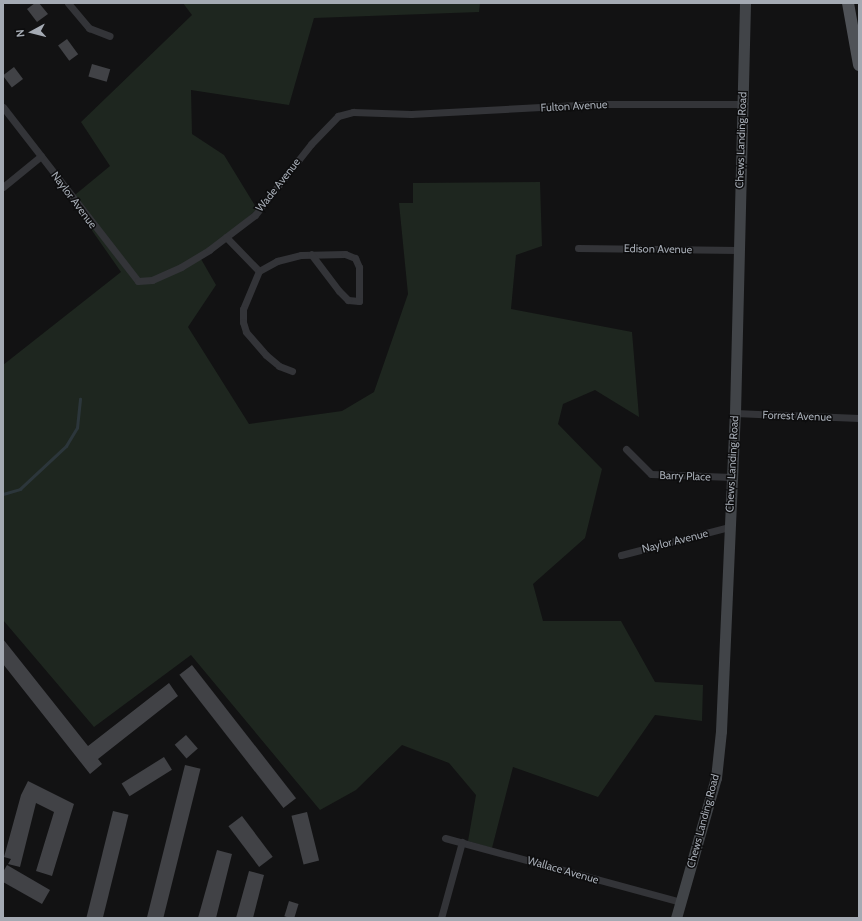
<!DOCTYPE html>
<html>
<head>
<meta charset="utf-8">
<style>
  body { margin:0 }
  #map { position:relative; width:862px; height:921px; overflow:hidden; background:#121213; font-family:Cabin,sans-serif }
  div>[style] { position:absolute }
  .green>* { inset:0; background:#1e261f }
  .stream>* { height:2.5px; margin:-1.25px; padding:0 1.25px; transform-origin:1.25px; border-radius:1.25px; background:#2c363b }
  .building>* { inset:0; background:#414246; transform-origin:0 0 }
  .street>* { height:7px; margin:-3.5px; padding:0 3.5px; transform-origin:3.5px; border-radius:3.5px; background:#333438 }
  .secondary>* { height:11px; margin:-5.5px; padding:0 5.5px; transform-origin:5.5px; border-radius:5.5px; background:#414448 }
  .primary>* { height:12px; margin:-6px; padding:0 6px; transform-origin:6px; border-radius:6px; background:#4f5257 }
  span { translate:-50% -50%; white-space:nowrap; text-align:center; line-height:1.15; -webkit-text-stroke:3px #0d0d0e; paint-order:stroke }
  .street-label { font-size:11px; color:#a4aab3 }
  .frame { position:absolute; inset:0; border:4px solid #a4aab3; pointer-events:none }
  .north { position:absolute; left:12px; top:12px; width:40px; height:40px; -webkit-text-stroke:3px #0d0d0e; paint-order:stroke; rotate:263deg; font-size:11px; font-weight:700; line-height:16px; text-align:center; color:#a4aab3 }
  .north::after { content:''; display:block; margin:auto; width:14px; height:18px; background:#a4aab3; clip-path:polygon(50% 0,100% 100%,50% 72%,0 100%) }
</style>
</head>
<body>
<div id="map">
  <div class="green">
    <div style="clip-path:polygon(183px 3px,480px 3px,479px 12px,314px 18px,289px 105px,191px 90px,192px 134px,224px 155px,257px 209px,201px 259px,216px 285px,188px 327px,249px 424px,342px 411px,374px 392px,408px 294px,399px 203px,413px 203px,413px 183px,540px 182px,542px 246px,516px 255px,511px 309px,632px 332px,639px 417px,595px 390px,563px 404px,558px 424px,602px 469px,585px 538px,533px 584px,543px 621px,621px 621px,655px 682px,703px 685px,702px 721px,655px 715px,598px 797px,513px 767px,492px 848px,468px 841px,476px 795px,449px 763px,402px 745px,356px 790px,320px 810px,191px 655px,94px 727px,3px 620px,3px 365px,121px 272px,70px 199px,110px 166px,81px 122px,192px 15px)"></div>
  </div>
  <div class="stream">
    <div style="left:3px;top:494px;width:18px;rotate:-16deg"></div>
    <div style="left:20px;top:489px;width:63px;rotate:-43.1deg"></div>
    <div style="left:66px;top:446px;width:21px;rotate:-59deg"></div>
    <div style="left:77px;top:428px;width:29px;rotate:-84deg"></div>
  </div>
  <div class="building">
    <div style="clip-path:polygon(35px 3px,39px 3px,48px 14px,37px 22px,27px 9px)"></div>
    <div style="left:67px;top:39px;width:19px;height:11px;rotate:54deg"></div>
    <div style="left:92px;top:64px;width:19px;height:13px;rotate:16deg"></div>
    <div style="left:14px;top:67px;width:15px;height:14px;rotate:53deg"></div>
    <div style="clip-path:polygon(3px 639px,88px 746px,169px 683px,178px 696px,98px 759px,102px 764px,90px 774px,3px 664px)"></div>
    <div style="left:192px;top:665px;width:169px;height:16px;rotate:52deg"></div>
    <div style="left:186px;top:735px;width:18px;height:15px;rotate:49deg"></div>
    <div style="left:164px;top:757px;width:15px;height:50px;rotate:58deg"></div>
    <div style="left:185px;top:765px;width:16px;height:159px;rotate:14deg"></div>
    <div style="clip-path:polygon(28px 781px,74px 804px,52px 876px,36px 871px,54px 812px,36px 803px,20px 867px,8px 864px,11px 859px,4px 857px,21px 795px)"></div>
    <div style="left:113px;top:811px;width:16px;height:111px;rotate:14deg"></div>
    <div style="left:307px;top:812px;width:50px;height:16px;rotate:76deg"></div>
    <div style="left:242px;top:816px;width:51px;height:17px;rotate:53deg"></div>
    <div style="clip-path:polygon(217px 850px,232px 854px,216px 918px,198px 918px)"></div>
    <div style="clip-path:polygon(7px 865px,50px 890px,42px 904px,3px 882px,3px 872px)"></div>
    <div style="clip-path:polygon(249px 871px,264px 875px,253px 918px,236px 918px)"></div>
    <div style="left:289px;top:901px;width:10px;height:16px;rotate:17deg"></div>
  </div>
  <div class="street">
    <div style="left:68px;top:3px;width:33px;rotate:50deg"></div>
    <div style="left:89px;top:28px;width:22px;rotate:21deg"></div>
    <div style="left:3px;top:107px;width:220px;rotate:52.2deg"></div>
    <div style="left:138px;top:281px;width:14px;rotate:-4deg"></div>
    <div style="left:152px;top:280px;width:32px;rotate:-24deg"></div>
    <div style="left:181px;top:267px;width:33px;rotate:-31deg"></div>
    <div style="left:209px;top:250px;width:58px;rotate:-37.3deg"></div>
    <div style="left:255px;top:215px;width:90px;rotate:-51.7deg"></div>
    <div style="left:311px;top:144px;width:39px;rotate:-46deg"></div>
    <div style="left:338px;top:116px;width:16px;rotate:-15deg"></div>
    <div style="left:353px;top:112px;width:58px;rotate:2deg"></div>
    <div style="left:411px;top:114px;width:187px;rotate:-3.1deg"></div>
    <div style="left:598px;top:104px;width:144px"></div>
    <div style="left:3px;top:187px;width:49px;rotate:-39.2deg"></div>
    <div style="left:226px;top:237px;width:47px;rotate:45.9deg"></div>
    <div style="left:578px;top:248px;width:160px;rotate:0.7deg"></div>
    <div style="left:259px;top:271px;width:21px;rotate:-29deg"></div>
    <div style="left:277px;top:261px;width:25px;rotate:-14deg"></div>
    <div style="left:301px;top:255px;width:44px;rotate:-1.3deg"></div>
    <div style="left:345px;top:254px;width:11px;rotate:22deg"></div>
    <div style="left:355px;top:258px;width:10px;rotate:66deg"></div>
    <div style="left:359px;top:267px;width:34px;rotate:90deg"></div>
    <div style="left:359px;top:301px;width:11px;rotate:-175deg"></div>
    <div style="left:348px;top:300px;width:13px;rotate:-135deg"></div>
    <div style="left:339px;top:291px;width:46px;rotate:-127.1deg"></div>
    <div style="left:259px;top:271px;width:41px;rotate:112.8deg"></div>
    <div style="left:243px;top:309px;width:13px;rotate:90deg"></div>
    <div style="left:243px;top:322px;width:10px;rotate:73deg"></div>
    <div style="left:246px;top:332px;width:30px;rotate:49deg"></div>
    <div style="left:266px;top:355px;width:17px;rotate:40deg"></div>
    <div style="left:279px;top:366px;width:14px;rotate:21deg"></div>
    <div style="left:735px;top:413px;width:124px;rotate:2.3deg"></div>
    <div style="left:626px;top:449px;width:35px;rotate:45deg"></div>
    <div style="left:651px;top:474px;width:81px;rotate:2.1deg"></div>
    <div style="left:621px;top:555px;width:112px;rotate:-14.5deg"></div>
    <div style="left:445px;top:838px;width:244px;rotate:15.2deg"></div>
    <div style="left:441px;top:918px;width:79px;rotate:-74.6deg"></div>
  </div>
  <div class="secondary">
    <div style="left:676px;top:918px;width:146px;rotate:-74.1deg"></div>
    <div style="left:716px;top:778px;width:47px;rotate:-83.9deg"></div>
    <div style="left:721px;top:731px;width:318px;rotate:-87.5deg"></div>
    <div style="left:735px;top:413px;width:410px;rotate:-88.6deg"></div>
  </div>
  <div class="primary">
    <div style="left:848px;top:3px;width:63px;rotate:79.9deg"></div>
  </div>
  <div class="street-label">
    <span style="left:574px;top:106px;rotate:-3deg">Fulton Avenue</span>
    <span style="left:741px;top:140px;rotate:-88deg">Chews Landing Road</span>
    <span style="left:278px;top:185px;rotate:-52deg">Wade Avenue</span>
    <span style="left:74px;top:200px;rotate:53deg">Naylor Avenue</span>
    <span style="left:658px;top:249px;rotate:1deg">Edison Avenue</span>
    <span style="left:797px;top:416px;rotate:2deg">Forrest Avenue</span>
    <span style="left:732px;top:464px;rotate:-87deg">Chews Landing Road</span>
    <span style="left:685px;top:476px;rotate:2deg">Barry Place</span>
    <span style="left:675px;top:541px;rotate:-14deg">Naylor Avenue</span>
    <span style="left:703px;top:821px;rotate:-75deg">Chews Landing Road</span>
    <span style="left:563px;top:870px;rotate:16deg">Wallace Avenue</span>
  </div>
  <div class="frame"></div>
  <div class="north">N</div>
</div>
</body>
</html>
